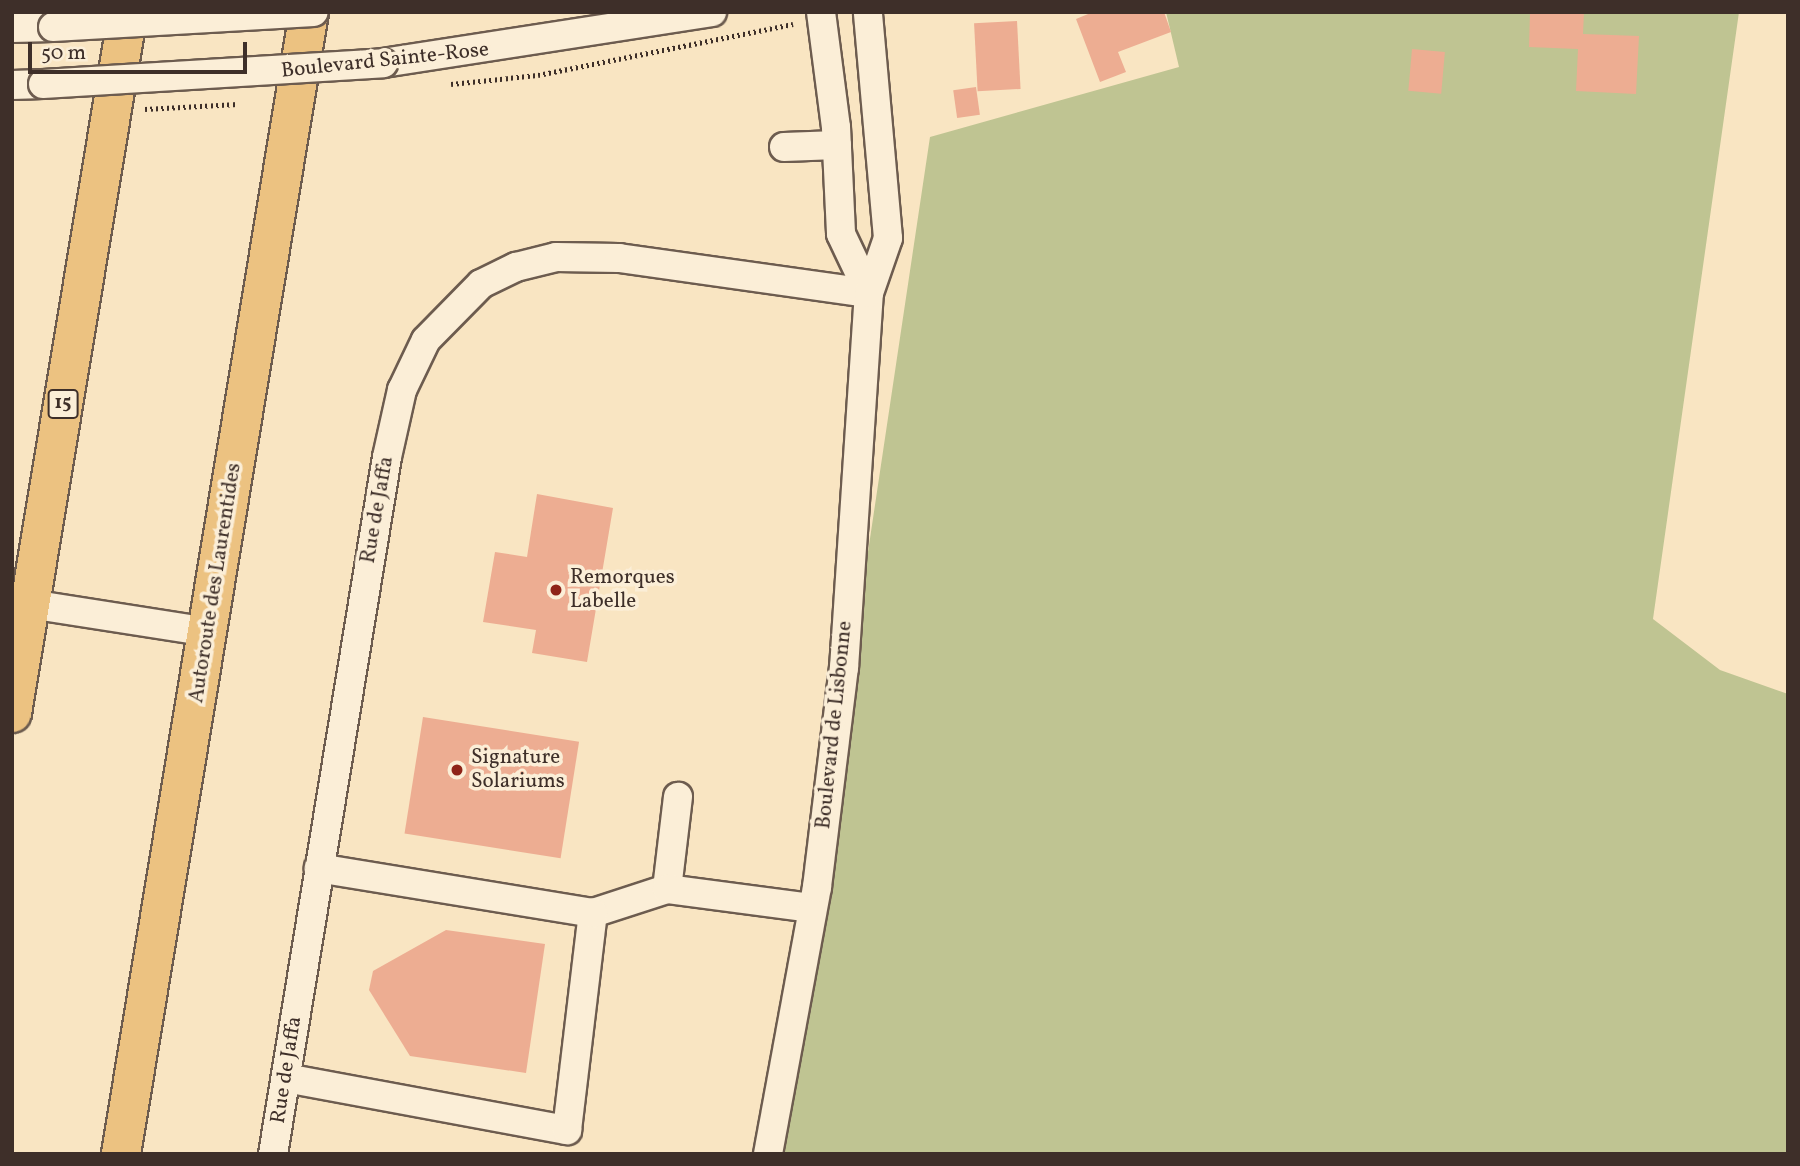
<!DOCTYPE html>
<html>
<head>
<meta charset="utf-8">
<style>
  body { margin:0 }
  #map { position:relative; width:1800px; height:1166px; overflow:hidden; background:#f9e5c2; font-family:Vollkorn,serif }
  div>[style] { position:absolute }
  .green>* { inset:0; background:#bfc492 }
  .building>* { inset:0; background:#edad92; transform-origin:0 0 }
  .path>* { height:4.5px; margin-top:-2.25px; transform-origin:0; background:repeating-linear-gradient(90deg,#3e2f29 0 2px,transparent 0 5.5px) }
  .roads { filter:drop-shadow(2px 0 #6d5c4f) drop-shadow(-2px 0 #6d5c4f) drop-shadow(0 2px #6d5c4f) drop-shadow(0 -2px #6d5c4f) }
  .minor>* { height:28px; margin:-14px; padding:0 14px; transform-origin:14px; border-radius:14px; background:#fbeed7 }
  .highway>* { height:38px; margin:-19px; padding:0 19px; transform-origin:19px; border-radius:19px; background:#ecc281 }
  .path-bridge>* { height:4.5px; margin-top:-2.25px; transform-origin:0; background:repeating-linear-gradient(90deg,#3e2f29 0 2px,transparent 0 5.5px) }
  .bridges { filter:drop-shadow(2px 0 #6d5c4f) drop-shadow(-2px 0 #6d5c4f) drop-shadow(0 2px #6d5c4f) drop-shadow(0 -2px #6d5c4f) }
  .minor-bridge>* { height:28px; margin:-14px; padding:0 14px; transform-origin:14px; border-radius:14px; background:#fbeed7 }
  .dots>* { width:19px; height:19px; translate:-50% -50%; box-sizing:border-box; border:4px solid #fbeed7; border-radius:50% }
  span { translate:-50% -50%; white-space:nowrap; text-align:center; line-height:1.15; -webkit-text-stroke:7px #fbeed7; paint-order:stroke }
  .shield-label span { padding:2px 5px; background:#fbeed7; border:2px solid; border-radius:5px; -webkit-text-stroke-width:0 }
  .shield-label { font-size:19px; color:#3e2f29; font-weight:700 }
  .street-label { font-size:21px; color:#3e2f29 }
  .poi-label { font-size:21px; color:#3e2f29 }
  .left { translate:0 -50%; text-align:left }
  .frame { position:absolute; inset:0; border:14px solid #3e2f29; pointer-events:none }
  .scale { position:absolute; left:28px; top:42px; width:219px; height:32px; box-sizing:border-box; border:4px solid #3e2f29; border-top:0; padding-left:9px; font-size:21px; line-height:24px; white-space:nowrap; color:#3e2f29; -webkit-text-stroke:5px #fbeed7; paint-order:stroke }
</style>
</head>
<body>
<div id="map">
  <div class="green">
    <div style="clip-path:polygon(1166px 12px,1739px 12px,1653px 619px,1720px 670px,1788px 694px,1788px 1154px,778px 1154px,930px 137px,1179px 67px)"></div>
  </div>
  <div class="building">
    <div style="clip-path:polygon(1093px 12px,1164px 12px,1171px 32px,1118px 52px,1126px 72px,1100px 82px,1076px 19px)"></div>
    <div style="clip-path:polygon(1530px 12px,1584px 12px,1583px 34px,1639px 36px,1636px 94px,1576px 91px,1578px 49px,1529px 47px)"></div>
    <div style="left:1017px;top:21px;width:68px;height:43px;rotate:87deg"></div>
    <div style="left:1412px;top:49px;width:33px;height:42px;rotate:5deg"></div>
    <div style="left:976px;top:87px;width:28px;height:23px;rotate:82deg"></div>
    <div style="clip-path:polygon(537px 494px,613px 508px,587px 662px,532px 653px,536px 630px,483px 622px,495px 552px,527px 557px)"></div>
    <div style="left:423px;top:717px;width:158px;height:118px;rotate:9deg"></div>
    <div style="clip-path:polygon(446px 930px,545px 944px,526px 1073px,410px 1056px,369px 990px,373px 971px)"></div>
  </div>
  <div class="path">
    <div style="left:451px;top:84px;width:87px;rotate:-5.9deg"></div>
    <div style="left:538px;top:75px;width:260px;rotate:-11.3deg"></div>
  </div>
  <div class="roads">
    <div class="minor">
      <div style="left:821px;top:12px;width:116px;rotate:82.6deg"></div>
      <div style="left:836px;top:127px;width:107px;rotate:87.3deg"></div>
      <div style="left:841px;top:234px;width:65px;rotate:64.6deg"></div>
      <div style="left:12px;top:28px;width:41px;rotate:-1.4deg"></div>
      <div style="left:383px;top:63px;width:333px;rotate:-8.8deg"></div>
      <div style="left:12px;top:85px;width:31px;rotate:-2deg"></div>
      <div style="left:784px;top:147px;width:53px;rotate:-2.2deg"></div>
      <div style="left:30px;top:604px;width:180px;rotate:8.9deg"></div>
      <div style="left:667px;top:889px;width:93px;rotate:-83.2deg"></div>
      <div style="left:593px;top:913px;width:78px;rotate:-18deg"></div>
      <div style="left:667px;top:889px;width:146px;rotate:7.5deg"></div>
      <div style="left:286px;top:1078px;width:286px;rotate:10.5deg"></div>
      <div style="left:567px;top:1130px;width:219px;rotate:-83.2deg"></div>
      <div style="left:593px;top:913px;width:278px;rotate:-170.7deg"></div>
      <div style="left:273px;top:1154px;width:706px;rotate:-80.71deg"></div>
      <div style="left:387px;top:457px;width:69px;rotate:-77.4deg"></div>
      <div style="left:402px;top:390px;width:55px;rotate:-64.4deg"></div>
      <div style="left:426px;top:340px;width:78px;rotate:-45.5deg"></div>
      <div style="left:481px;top:284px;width:39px;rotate:-26deg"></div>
      <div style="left:516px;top:267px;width:41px;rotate:-14deg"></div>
      <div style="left:556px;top:257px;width:63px;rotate:0.9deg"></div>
      <div style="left:619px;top:258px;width:252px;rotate:8deg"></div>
      <div style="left:768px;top:1154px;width:271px;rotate:-79.6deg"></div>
      <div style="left:817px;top:887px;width:221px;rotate:-83deg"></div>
      <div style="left:844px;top:668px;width:376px;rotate:-86.2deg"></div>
      <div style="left:869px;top:293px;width:58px;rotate:-70.9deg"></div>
      <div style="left:888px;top:238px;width:227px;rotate:-95.1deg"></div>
    </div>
    <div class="highway">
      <div style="left:12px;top:713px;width:711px;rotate:-80.6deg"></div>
      <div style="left:121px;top:1154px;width:1157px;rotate:-80.65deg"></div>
    </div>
  </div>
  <div class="path-bridge">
    <div style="left:145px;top:109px;width:93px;rotate:-3.1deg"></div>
  </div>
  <div class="bridges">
    <div class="minor-bridge">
      <div style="left:53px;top:27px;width:261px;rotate:-3.3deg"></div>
      <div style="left:43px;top:84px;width:341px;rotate:-3.5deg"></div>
    </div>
  </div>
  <div class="dots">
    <div style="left:556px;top:590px;background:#8f2418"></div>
    <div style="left:457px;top:770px;background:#8f2418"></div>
  </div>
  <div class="shield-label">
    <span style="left:63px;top:404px">15</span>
  </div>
  <div class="street-label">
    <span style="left:385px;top:61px;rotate:-6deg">Boulevard Sainte-Rose</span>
    <span style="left:378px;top:510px;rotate:-80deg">Rue de Jaffa</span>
    <span style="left:216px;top:583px;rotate:-81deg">Autoroute des Laurentides</span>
    <span style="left:835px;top:725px;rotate:-84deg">Boulevard de Lisbonne</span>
    <span style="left:287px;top:1070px;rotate:-81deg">Rue de Jaffa</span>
  </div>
  <div class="poi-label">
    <span class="left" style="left:570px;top:590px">Remorques<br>Labelle</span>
    <span class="left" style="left:471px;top:770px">Signature<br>Solariums</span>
  </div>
  <div class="frame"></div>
  <div class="scale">50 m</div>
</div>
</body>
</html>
